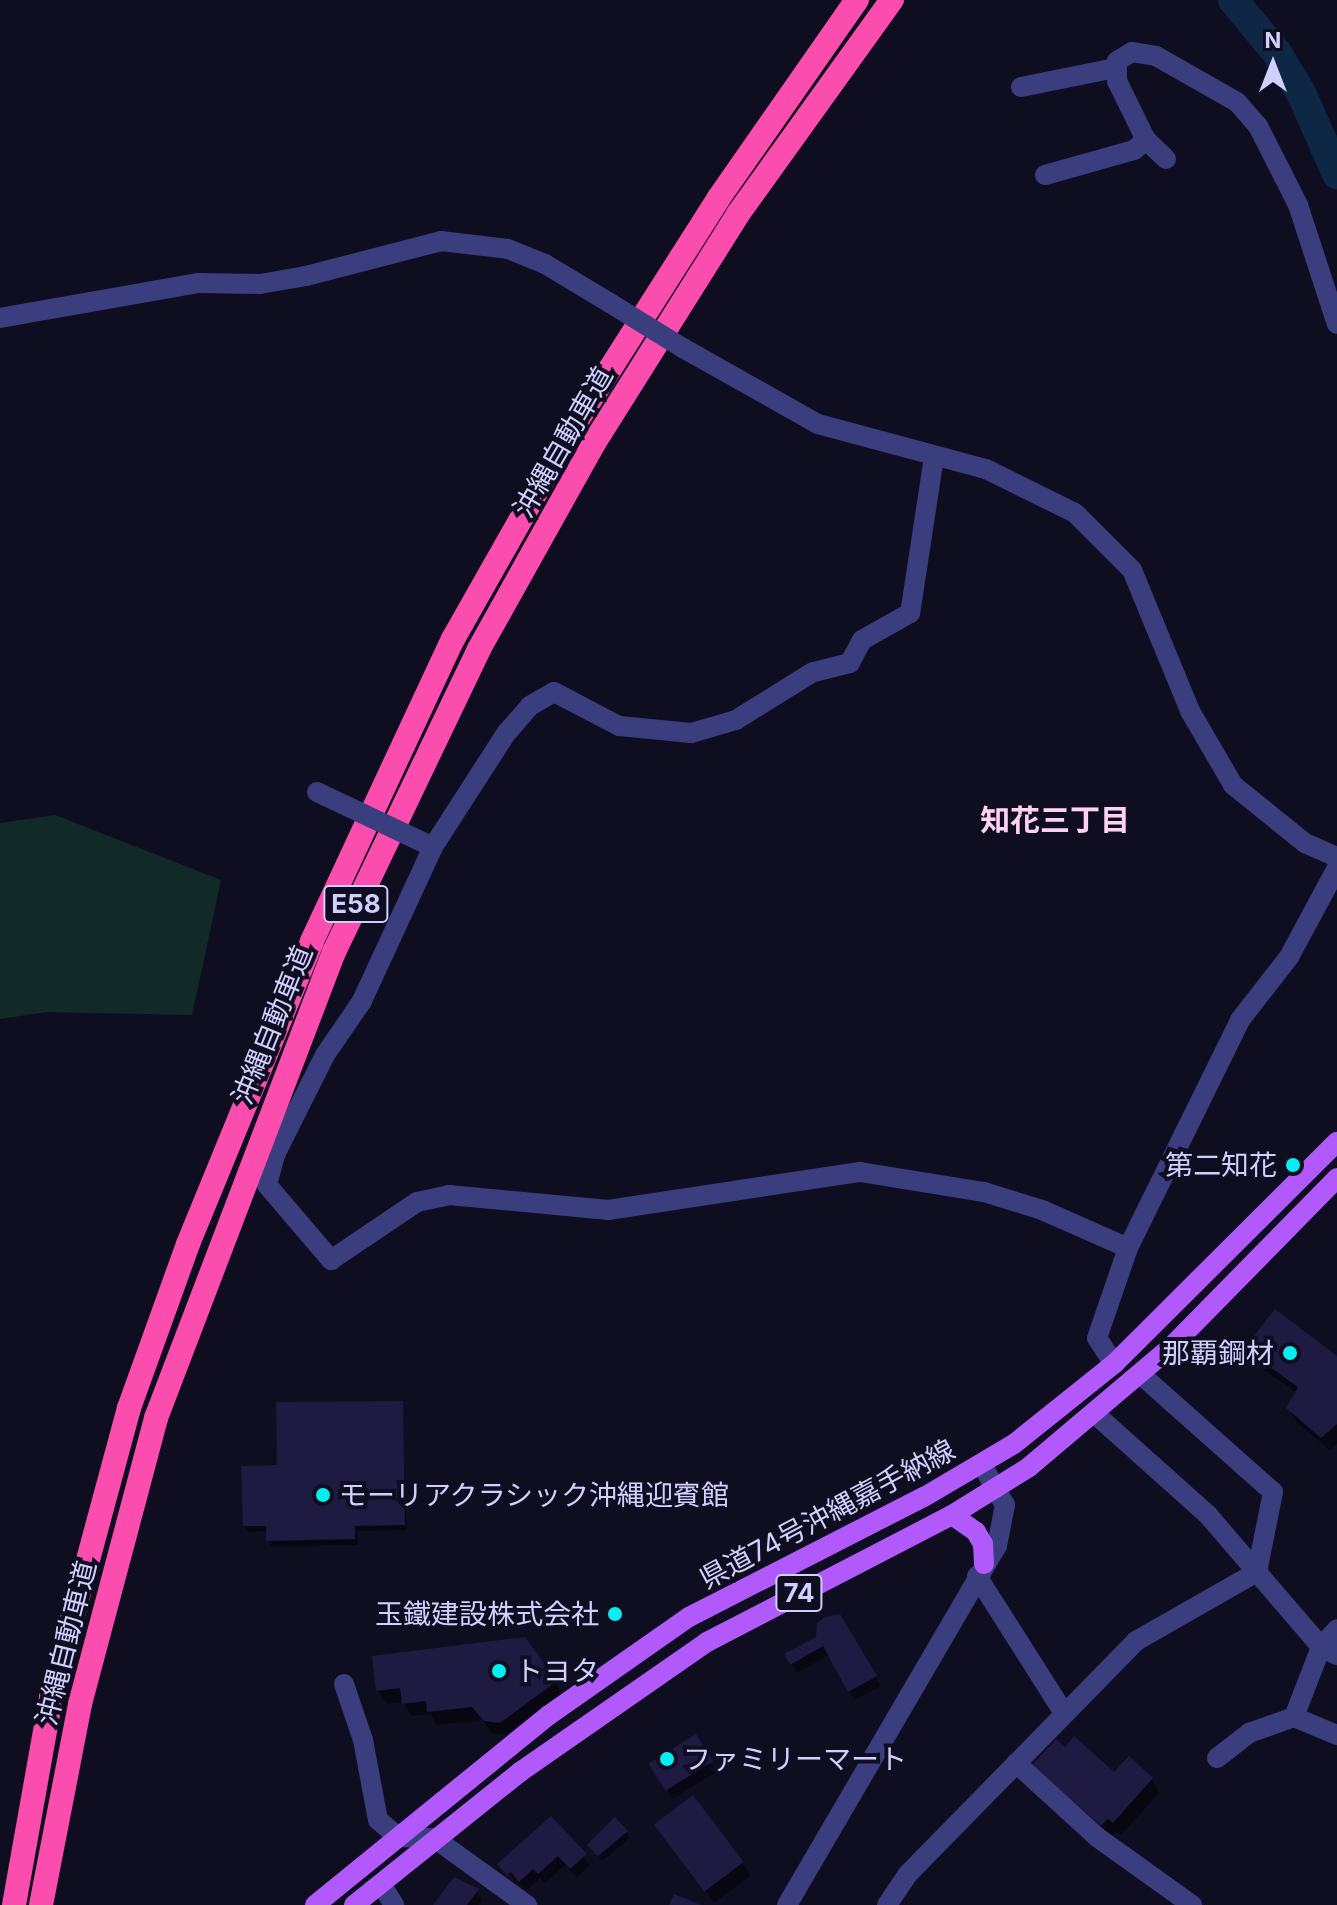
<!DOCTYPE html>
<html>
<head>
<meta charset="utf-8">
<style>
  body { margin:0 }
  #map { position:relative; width:1337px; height:1905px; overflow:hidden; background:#0f0e21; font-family:Inter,"Noto Sans JP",sans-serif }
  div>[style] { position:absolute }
  .green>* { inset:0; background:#112a27 }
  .shadow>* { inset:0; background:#0007; transform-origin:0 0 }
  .river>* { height:30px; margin:-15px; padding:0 15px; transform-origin:15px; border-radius:15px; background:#0e2745 }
  .building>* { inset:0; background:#1f1a41; transform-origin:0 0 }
  .minor>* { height:20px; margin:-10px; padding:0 10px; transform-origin:10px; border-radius:10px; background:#3a3d7e }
  .tertiary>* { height:20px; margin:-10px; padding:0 10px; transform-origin:10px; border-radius:10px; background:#3a3d7e }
  .primary>* { height:20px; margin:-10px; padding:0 10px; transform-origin:10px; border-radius:10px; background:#b159fb }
  .motorway>* { height:24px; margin:-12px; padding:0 12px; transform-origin:12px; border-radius:12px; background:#fa4dae }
  .minor-bridge>* { height:20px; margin:-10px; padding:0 10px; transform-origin:10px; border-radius:10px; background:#3a3d7e }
  .tertiary-bridge>* { height:20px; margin:-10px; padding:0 10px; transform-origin:10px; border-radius:10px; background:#3a3d7e }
  .dots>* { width:22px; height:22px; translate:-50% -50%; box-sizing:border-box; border:4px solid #0f0e21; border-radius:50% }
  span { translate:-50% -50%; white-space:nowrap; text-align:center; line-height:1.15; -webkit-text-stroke:8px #0f0e21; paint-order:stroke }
  .shield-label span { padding:2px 6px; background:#0f0e21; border:2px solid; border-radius:6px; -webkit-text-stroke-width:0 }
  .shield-label { font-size:26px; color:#d0cffe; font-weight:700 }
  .street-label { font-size:28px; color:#d0cffe }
  .poi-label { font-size:28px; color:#d0cffe }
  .right { translate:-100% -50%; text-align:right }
  .left { translate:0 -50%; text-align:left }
  .neighbourhood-label { font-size:30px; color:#fed1f1; font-weight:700 }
  .north { position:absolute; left:1233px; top:24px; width:80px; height:80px; -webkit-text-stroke:6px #0f0e21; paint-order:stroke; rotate:0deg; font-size:22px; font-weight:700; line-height:32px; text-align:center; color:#d0cffe }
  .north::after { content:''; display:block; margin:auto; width:28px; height:36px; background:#d0cffe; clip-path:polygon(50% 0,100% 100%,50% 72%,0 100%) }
</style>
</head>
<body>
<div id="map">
  <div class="green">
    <div style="clip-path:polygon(55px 815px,221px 880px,192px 1015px,47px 1012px,0 1019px,0 823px)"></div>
  </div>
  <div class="shadow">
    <div style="clip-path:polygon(1247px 1350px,1337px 1358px,1337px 1444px,1330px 1450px,1296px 1422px,1288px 1408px,1297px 1393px,1254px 1363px)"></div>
    <div style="clip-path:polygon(401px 1402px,407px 1530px,357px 1531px,358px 1545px,271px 1546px,268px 1531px,248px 1532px,244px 1526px,279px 1467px)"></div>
    <div style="clip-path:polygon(839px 1616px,881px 1686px,855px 1700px,830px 1654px,797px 1673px,787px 1654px,818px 1638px)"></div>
    <div style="clip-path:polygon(524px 1639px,563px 1695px,508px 1735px,493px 1734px,482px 1720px,437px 1725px,430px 1714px,412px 1716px,403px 1702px,386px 1704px,378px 1690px)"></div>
    <div style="left:695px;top:1737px;width:41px;height:52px;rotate:58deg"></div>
    <div style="clip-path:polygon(1115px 1775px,1152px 1779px,1159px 1793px,1121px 1835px,1116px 1831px,1110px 1838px,1042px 1778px)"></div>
    <div style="clip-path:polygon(551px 1818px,590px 1865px,577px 1878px,565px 1865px,545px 1883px,540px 1878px,526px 1890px,500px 1865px)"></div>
    <div style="clip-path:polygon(657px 1825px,743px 1863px,750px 1876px,714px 1903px)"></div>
    <div style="clip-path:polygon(626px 1832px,630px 1838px,602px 1861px,590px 1845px)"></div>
    <div style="clip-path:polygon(469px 1884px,483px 1900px,479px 1905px,435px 1905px)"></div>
  </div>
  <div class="river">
    <div style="left:1233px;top:0;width:69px;rotate:50.3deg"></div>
    <div style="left:1277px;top:53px;width:47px;rotate:59deg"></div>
    <div style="left:1301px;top:93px;width:89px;rotate:66deg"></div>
  </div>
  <div class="building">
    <div style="clip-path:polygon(1275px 1309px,1337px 1356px,1337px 1424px,1321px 1438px,1286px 1408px,1298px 1387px,1244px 1349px)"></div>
    <div style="clip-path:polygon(403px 1401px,405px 1525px,355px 1526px,355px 1539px,266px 1541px,266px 1526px,243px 1526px,241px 1466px,277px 1465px,276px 1402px)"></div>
    <div style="clip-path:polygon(840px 1614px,877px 1676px,848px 1692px,823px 1646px,790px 1665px,784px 1654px,816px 1637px,817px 1623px,825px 1617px)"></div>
    <div style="clip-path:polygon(525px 1637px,557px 1681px,500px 1723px,484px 1721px,472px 1707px,427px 1712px,426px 1701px,402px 1704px,400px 1688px,376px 1691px,372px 1656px)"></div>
    <div style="left:696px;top:1734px;width:32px;height:56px;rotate:58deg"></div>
    <div style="clip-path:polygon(1074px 1736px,1114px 1772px,1129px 1756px,1153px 1778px,1113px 1823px,1108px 1819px,1101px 1826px,1032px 1765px,1056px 1739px,1065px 1747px)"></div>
    <div style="left:693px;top:1795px;width:84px;height:49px;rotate:53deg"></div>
    <div style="clip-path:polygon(551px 1816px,587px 1854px,570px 1869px,558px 1856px,538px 1874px,533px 1869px,519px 1882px,511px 1872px,507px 1875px,497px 1864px)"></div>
    <div style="clip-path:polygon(615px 1817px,628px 1831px,598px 1856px,587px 1845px)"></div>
    <div style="clip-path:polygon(454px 1877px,479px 1889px,467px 1905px,433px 1905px)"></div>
    <div style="clip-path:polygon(674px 1894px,701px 1905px,669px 1905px)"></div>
  </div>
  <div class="minor">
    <div style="left:1021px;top:87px;width:96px;rotate:-11.4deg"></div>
    <div style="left:1166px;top:159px;width:28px;rotate:-136deg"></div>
    <div style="left:1146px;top:140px;width:66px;rotate:-116.2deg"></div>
    <div style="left:1117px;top:81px;width:20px;rotate:-90deg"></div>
    <div style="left:1117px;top:61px;width:17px;rotate:-31deg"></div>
    <div style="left:1132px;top:52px;width:24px;rotate:9deg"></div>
    <div style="left:1156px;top:56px;width:93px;rotate:29.6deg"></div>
    <div style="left:1237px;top:102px;width:32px;rotate:49deg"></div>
    <div style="left:1258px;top:126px;width:89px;rotate:63.1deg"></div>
    <div style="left:1298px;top:205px;width:125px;rotate:71.9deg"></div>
    <div style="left:1045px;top:175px;width:92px;rotate:-15.7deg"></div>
    <div style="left:1134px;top:150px;width:16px;rotate:-40deg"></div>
    <div style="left:934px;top:457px;width:158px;rotate:98.7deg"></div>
    <div style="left:910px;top:613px;width:55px;rotate:150.6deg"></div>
    <div style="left:862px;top:640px;width:26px;rotate:118deg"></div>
    <div style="left:850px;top:663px;width:38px;rotate:166deg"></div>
    <div style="left:813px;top:672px;width:91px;rotate:148.1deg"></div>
    <div style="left:736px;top:720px;width:47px;rotate:163.9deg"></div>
    <div style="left:691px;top:733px;width:72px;rotate:-174.4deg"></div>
    <div style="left:619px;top:726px;width:73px;rotate:-152.4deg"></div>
    <div style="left:554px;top:692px;width:28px;rotate:150deg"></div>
    <div style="left:530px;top:706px;width:35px;rotate:131deg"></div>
    <div style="left:507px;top:732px;width:137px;rotate:122.8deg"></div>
    <div style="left:433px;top:847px;width:170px;rotate:114.8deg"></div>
    <div style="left:362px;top:1001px;width:65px;rotate:124.4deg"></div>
    <div style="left:325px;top:1055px;width:112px;rotate:116.6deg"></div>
    <div style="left:275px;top:1155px;width:31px;rotate:105deg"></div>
    <div style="left:267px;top:1185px;width:99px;rotate:49.5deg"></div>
    <div style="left:331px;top:1260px;width:104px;rotate:-34deg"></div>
    <div style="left:417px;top:1202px;width:33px;rotate:-12deg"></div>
    <div style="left:449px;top:1195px;width:160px;rotate:5.4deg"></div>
    <div style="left:608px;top:1210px;width:255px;rotate:-8.6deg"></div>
    <div style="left:860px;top:1172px;width:126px;rotate:9.2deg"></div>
    <div style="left:984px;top:1192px;width:61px;rotate:17.2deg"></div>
    <div style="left:1042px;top:1210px;width:94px;rotate:23.8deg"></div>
    <div style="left:1114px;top:1364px;width:31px;rotate:-123deg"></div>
    <div style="left:1097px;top:1338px;width:95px;rotate:-71deg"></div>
    <div style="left:1128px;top:1248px;width:254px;rotate:-63.8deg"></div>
    <div style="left:1240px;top:1020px;width:80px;rotate:-52.1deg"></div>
    <div style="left:1289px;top:957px;width:101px;rotate:-61.7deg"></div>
    <div style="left:1094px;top:1413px;width:153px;rotate:41.8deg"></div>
    <div style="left:1208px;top:1515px;width:174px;rotate:49.4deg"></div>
    <div style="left:1321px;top:1647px;width:18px;rotate:27deg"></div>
    <div style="left:977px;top:1576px;width:162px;rotate:57.6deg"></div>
    <div style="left:344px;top:1684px;width:59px;rotate:71.3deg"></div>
    <div style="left:363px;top:1740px;width:81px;rotate:79.4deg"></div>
    <div style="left:378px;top:1820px;width:26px;rotate:40deg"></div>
    <div style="left:398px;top:1837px;width:36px;rotate:2deg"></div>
    <div style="left:434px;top:1838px;width:115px;rotate:35.8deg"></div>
    <div style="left:1294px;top:1717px;width:75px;rotate:-68.9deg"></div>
    <div style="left:1321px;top:1647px;width:24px;rotate:-48deg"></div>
    <div style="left:1217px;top:1758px;width:41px;rotate:-38deg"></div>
    <div style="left:1249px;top:1733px;width:48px;rotate:-19.6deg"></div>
    <div style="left:1294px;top:1717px;width:47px;rotate:22.7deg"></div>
    <div style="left:1016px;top:1763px;width:110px;rotate:42.4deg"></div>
    <div style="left:1097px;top:1837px;width:117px;rotate:35.6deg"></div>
    <div style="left:381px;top:1884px;width:25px;rotate:58deg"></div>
    <div style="left:887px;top:1905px;width:37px;rotate:-56deg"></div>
    <div style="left:908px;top:1874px;width:326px;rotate:-45.6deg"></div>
    <div style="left:1136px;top:1641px;width:139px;rotate:-29.7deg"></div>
    <div style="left:1257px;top:1572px;width:82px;rotate:-78.7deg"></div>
    <div style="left:1273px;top:1492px;width:178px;rotate:-138.4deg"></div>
  </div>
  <div class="tertiary">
    <div style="left:0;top:318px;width:202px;rotate:-10deg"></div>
    <div style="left:199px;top:283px;width:61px;rotate:0.9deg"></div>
    <div style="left:260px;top:284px;width:47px;rotate:-9.9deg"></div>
    <div style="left:306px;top:276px;width:139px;rotate:-14.5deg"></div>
    <div style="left:441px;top:241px;width:67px;rotate:6.8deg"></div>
    <div style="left:508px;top:249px;width:40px;rotate:22deg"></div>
    <div style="left:545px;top:264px;width:76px;rotate:31deg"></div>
    <div style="left:683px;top:348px;width:155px;rotate:29.4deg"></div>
    <div style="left:818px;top:424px;width:174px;rotate:15deg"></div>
    <div style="left:986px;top:469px;width:99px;rotate:26.3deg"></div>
    <div style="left:1075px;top:513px;width:81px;rotate:45deg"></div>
    <div style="left:1132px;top:570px;width:152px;rotate:67.6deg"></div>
    <div style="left:1190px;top:711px;width:86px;rotate:59.8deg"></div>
    <div style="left:1233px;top:785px;width:92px;rotate:38.9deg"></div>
    <div style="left:1305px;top:843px;width:35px;rotate:24deg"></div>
    <div style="left:787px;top:1905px;width:416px;rotate:-59.7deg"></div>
    <div style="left:997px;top:1546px;width:42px;rotate:-79deg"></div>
    <div style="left:1005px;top:1505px;width:46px;rotate:-119.9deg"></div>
  </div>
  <div class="primary">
    <div style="left:952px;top:1515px;width:29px;rotate:35deg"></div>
    <div style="left:976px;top:1532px;width:14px;rotate:60deg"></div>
    <div style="left:983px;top:1544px;width:20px;rotate:87deg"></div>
    <div style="left:315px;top:1905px;width:301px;rotate:-39.1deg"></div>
    <div style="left:549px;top:1715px;width:171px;rotate:-35deg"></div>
    <div style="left:689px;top:1617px;width:264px;rotate:-27.1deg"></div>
    <div style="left:924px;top:1497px;width:104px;rotate:-30.5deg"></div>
    <div style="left:1014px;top:1444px;width:128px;rotate:-38.7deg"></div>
    <div style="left:1114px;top:1364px;width:315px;rotate:-44.9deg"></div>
    <div style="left:354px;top:1905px;width:213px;rotate:-38.7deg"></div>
    <div style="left:520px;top:1772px;width:228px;rotate:-34.8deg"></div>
    <div style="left:707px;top:1642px;width:276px;rotate:-27.4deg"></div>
    <div style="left:952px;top:1515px;width:91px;rotate:-31.9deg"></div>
    <div style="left:1029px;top:1467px;width:186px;rotate:-40.2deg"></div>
    <div style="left:1171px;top:1347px;width:237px;rotate:-45.5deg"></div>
  </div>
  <div class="motorway">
    <div style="left:14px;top:1905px;width:211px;rotate:-79.9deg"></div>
    <div style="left:51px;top:1697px;width:299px;rotate:-74.9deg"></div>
    <div style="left:129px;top:1408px;width:174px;rotate:-70.2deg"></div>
    <div style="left:188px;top:1244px;width:327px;rotate:-67.7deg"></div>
    <div style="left:312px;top:941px;width:333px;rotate:-65deg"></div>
    <div style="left:453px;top:639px;width:244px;rotate:-60.5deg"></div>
    <div style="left:573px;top:427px;width:270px;rotate:-57.5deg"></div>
    <div style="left:718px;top:199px;width:243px;rotate:-55.1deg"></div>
    <div style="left:41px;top:1905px;width:205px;rotate:-79deg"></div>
    <div style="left:80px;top:1704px;width:296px;rotate:-75.1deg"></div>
    <div style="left:156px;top:1418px;width:499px;rotate:-69.1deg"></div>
    <div style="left:334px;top:952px;width:336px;rotate:-64.4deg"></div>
    <div style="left:479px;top:649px;width:236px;rotate:-60.8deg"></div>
    <div style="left:594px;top:443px;width:271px;rotate:-57.8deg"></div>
    <div style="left:738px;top:214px;width:264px;rotate:-54.3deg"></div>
  </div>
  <div class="minor-bridge">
    <div style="left:317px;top:792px;width:128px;rotate:25.4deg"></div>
  </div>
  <div class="tertiary-bridge">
    <div style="left:610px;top:303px;width:86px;rotate:31.7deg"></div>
  </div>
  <div class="dots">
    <div style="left:1293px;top:1165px;background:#07eef2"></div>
    <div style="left:1290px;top:1353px;background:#07eef2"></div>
    <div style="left:323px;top:1495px;background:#07eef2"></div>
    <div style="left:615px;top:1614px;background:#07eef2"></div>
    <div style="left:499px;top:1671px;background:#07eef2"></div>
    <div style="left:667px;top:1759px;background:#07eef2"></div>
  </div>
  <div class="shield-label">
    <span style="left:356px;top:904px">E58</span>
    <span style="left:799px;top:1593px">74</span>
  </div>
  <div class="street-label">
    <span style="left:563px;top:442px;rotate:-60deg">沖縄自動車道</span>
    <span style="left:272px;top:1025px;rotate:-68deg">沖縄自動車道</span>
    <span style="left:827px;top:1514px;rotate:-28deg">県道74号沖縄嘉手納線</span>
    <span style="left:66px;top:1643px;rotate:-76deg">沖縄自動車道</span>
  </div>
  <div class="poi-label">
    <span class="right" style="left:1277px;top:1165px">第二知花</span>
    <span class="right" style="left:1274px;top:1353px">那覇鋼材</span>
    <span class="left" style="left:339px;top:1495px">モーリアクラシック沖縄迎賓館</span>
    <span class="right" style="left:599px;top:1614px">玉鐵建設株式会社</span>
    <span class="left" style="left:515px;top:1671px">トヨタ</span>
    <span class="left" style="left:683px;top:1759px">ファミリーマート</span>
  </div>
  <div class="neighbourhood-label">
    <span style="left:1055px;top:820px">知花三丁目</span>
  </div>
  <div class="north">N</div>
</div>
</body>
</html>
